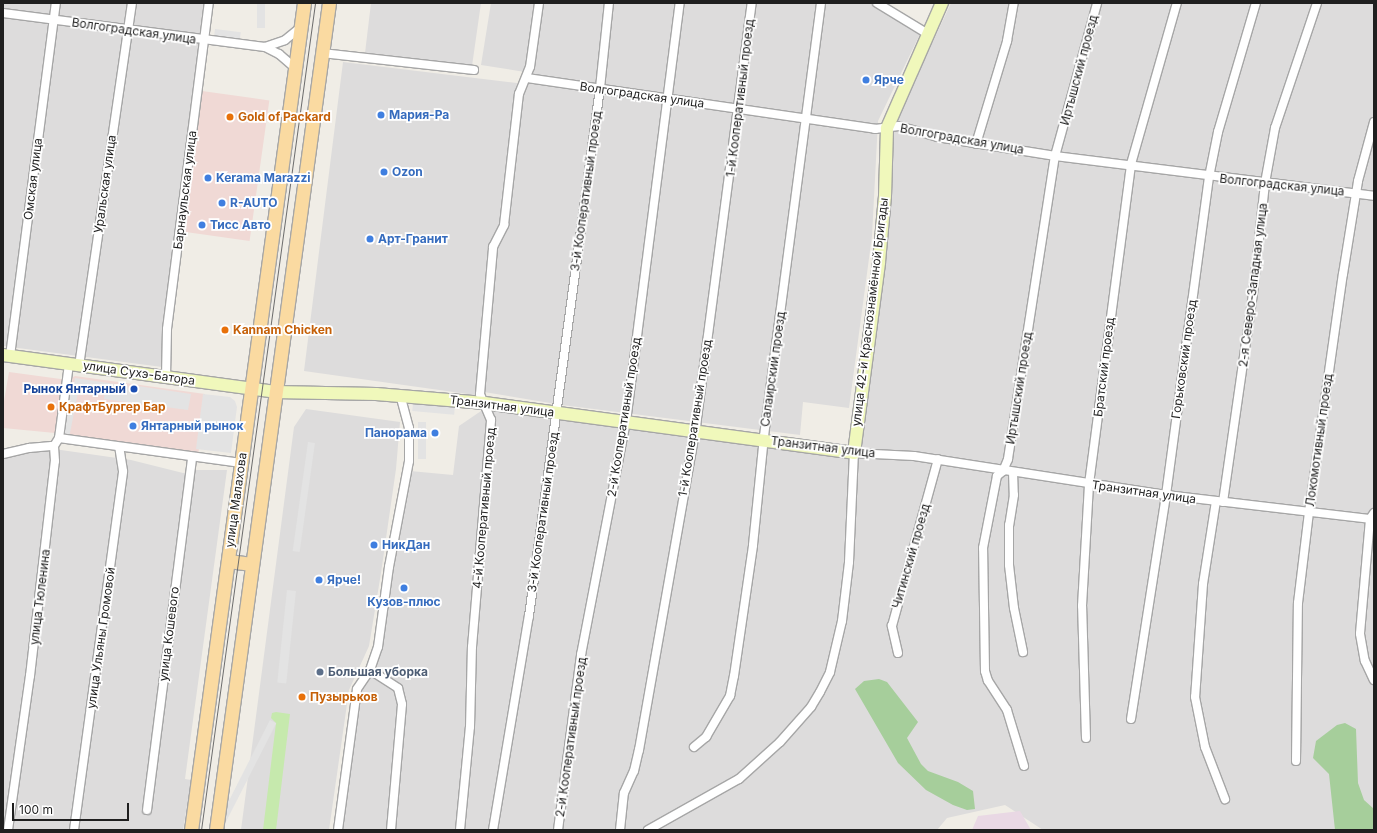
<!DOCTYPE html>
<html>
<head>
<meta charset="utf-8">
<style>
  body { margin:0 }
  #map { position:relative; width:1377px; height:833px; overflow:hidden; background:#f0ede6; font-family:Inter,sans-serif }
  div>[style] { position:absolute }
  .residential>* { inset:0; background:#dddcdc }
  .commercial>* { inset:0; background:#f0d9d5; transform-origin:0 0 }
  .industrial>* { inset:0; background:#e9d8e4 }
  .grass>* { inset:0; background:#c6e9ad }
  .forest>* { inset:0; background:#a6ce9b }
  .parking>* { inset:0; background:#e3e3e3; transform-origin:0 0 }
  .roads { filter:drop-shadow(1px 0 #a6a6a6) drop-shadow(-1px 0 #a6a6a6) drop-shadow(0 1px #a6a6a6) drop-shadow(0 -1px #a6a6a6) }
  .street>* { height:8px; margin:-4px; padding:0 4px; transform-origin:4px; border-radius:4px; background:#fff }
  .secondary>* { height:12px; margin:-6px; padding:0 6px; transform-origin:6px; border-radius:6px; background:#f0f8bb }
  .primary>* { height:13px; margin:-6.5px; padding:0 6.5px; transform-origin:6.5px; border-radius:6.5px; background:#fadaa1 }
  .tram>* { height:1px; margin:-0.5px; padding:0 0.5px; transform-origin:0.5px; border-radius:0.5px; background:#6d6d6d }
  .dots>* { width:11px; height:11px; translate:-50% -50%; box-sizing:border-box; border:2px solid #fff; border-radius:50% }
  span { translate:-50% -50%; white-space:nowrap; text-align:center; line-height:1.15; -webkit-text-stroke:3.5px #fff; paint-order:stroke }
  .street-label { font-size:12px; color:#1f1f1f }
  .shop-label { font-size:12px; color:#366cbe; font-weight:700 }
  .left { translate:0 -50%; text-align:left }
  .right { translate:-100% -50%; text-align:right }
  .food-label { font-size:12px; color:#c56008; font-weight:700 }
  .transit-label { font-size:12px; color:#164399; font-weight:700 }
  .service-label { font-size:12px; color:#4e5e75; font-weight:700 }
  .frame { position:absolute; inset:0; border:4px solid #1f1f1f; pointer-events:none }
  .scale { position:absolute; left:12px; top:803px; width:117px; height:18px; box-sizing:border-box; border:2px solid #1f1f1f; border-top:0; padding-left:5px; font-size:12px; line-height:14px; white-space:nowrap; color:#1f1f1f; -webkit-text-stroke:3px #fff; paint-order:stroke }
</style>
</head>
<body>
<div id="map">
  <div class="residential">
    <div style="clip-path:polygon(3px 3px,207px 3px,162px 367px,3px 346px)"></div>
    <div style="clip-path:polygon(371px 3px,481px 3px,472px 66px,365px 53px)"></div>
    <div style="clip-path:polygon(491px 3px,869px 3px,920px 34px,878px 121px,872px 236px,849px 408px,803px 402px,800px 435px,562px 405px,484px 392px,497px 249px,507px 226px,525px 72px,481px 65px)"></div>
    <div style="clip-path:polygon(951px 3px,1374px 3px,1374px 821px,1354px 830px,1043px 830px,1005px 805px,947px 818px,937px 830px,340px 830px,360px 692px,380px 652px,410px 471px,453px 475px,459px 426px,481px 411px,498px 410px,687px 437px,847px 455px,865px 397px,885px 266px,893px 132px,900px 112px)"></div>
    <div style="clip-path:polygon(343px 62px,517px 83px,501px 225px,490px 243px,475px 395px,304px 371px)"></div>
    <div style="clip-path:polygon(306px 409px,400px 422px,396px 469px,381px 573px,369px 646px,349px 690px,329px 830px,241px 830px,294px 427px)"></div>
    <div style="clip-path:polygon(61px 450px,131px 460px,183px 473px,197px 470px,227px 470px,185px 779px,191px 780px,183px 830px,3px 830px,3px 456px,23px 451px)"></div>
  </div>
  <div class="commercial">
    <div style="left:202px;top:91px;width:68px;height:142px;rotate:8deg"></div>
    <div style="clip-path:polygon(9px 372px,68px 380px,75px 376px,205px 394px,198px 457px,55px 438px,55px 433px,3px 428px,3px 407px)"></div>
  </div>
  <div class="industrial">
    <div style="clip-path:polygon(1020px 811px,1031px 830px,972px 830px,978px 816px)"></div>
  </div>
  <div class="grass">
    <div style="clip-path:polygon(276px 712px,290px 714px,276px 830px,263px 830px,276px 723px,271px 718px,272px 713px)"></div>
  </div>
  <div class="forest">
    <div style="clip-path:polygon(879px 679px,887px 682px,918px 722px,907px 738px,921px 764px,928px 771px,958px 782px,973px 791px,975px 809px,967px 810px,953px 805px,926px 790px,898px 763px,855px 689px,864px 681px)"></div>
    <div style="clip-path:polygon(1345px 723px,1356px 729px,1358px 783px,1364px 800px,1374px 809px,1374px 830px,1335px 830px,1329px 774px,1313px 758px,1316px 741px,1337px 725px)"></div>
  </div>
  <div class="parking">
    <div style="left:257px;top:3px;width:8px;height:25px"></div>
    <div style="left:215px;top:29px;width:26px;height:8px;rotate:7deg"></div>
    <div style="clip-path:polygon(75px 378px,128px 386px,128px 389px,137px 390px,138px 386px,191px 394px,188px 410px,104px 399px,105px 389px,74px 384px)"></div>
    <div style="left:68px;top:391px;width:10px;height:44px;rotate:11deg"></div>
    <div style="clip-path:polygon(203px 394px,230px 397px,235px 401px,237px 407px,231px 453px,196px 449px)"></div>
    <div style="left:413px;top:403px;width:42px;height:8px;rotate:5deg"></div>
    <div style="left:418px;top:422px;width:8px;height:37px"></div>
    <div style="left:308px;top:442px;width:7px;height:110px;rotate:8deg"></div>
    <div style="left:287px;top:590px;width:9px;height:93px;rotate:6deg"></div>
    <div style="left:270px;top:720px;width:7px;height:111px;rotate:27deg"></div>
  </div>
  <div class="roads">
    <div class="street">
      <div style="left:877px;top:3px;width:60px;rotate:31.3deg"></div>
      <div style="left:3px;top:13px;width:264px;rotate:7.4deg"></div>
      <div style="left:265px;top:47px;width:16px;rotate:27deg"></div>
      <div style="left:279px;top:54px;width:21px;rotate:41deg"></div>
      <div style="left:265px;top:47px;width:21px;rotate:-19deg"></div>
      <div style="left:285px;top:40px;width:19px;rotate:-39deg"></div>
      <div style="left:322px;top:53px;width:153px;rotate:6.4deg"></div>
      <div style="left:527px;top:78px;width:352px;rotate:8.3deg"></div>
      <div style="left:875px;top:129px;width:24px;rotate:-7deg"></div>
      <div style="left:899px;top:126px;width:40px;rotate:16deg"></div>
      <div style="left:937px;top:137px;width:120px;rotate:9.1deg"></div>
      <div style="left:1055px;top:156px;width:321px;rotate:7.1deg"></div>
      <div style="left:976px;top:144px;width:108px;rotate:-73.2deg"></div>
      <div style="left:1007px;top:41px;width:39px;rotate:-80deg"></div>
      <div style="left:10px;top:356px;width:356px;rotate:-82.6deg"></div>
      <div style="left:79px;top:366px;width:367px;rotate:-81.7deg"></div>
      <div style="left:166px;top:377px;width:48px;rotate:-88.8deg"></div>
      <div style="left:167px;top:329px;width:329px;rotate:-82.7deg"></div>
      <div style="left:59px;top:438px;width:184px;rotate:7.8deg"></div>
      <div style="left:3px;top:454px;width:27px;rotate:-13deg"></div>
      <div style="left:29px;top:448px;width:25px;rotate:-5deg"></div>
      <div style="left:1013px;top:472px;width:23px;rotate:88deg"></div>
      <div style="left:1014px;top:495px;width:30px;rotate:99deg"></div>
      <div style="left:1009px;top:525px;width:40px;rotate:90deg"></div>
      <div style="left:1009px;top:565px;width:43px;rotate:83.4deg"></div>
      <div style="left:1014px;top:608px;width:45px;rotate:78.4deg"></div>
      <div style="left:1216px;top:501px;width:84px;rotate:98.9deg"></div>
      <div style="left:1203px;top:584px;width:113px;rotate:94deg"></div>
      <div style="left:1195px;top:697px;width:51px;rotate:78.7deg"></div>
      <div style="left:1205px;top:747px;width:56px;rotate:69deg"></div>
      <div style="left:1223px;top:502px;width:210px;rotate:-81.8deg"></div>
      <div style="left:1253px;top:294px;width:112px;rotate:-83.8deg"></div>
      <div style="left:1265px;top:183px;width:56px;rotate:-79.7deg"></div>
      <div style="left:1275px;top:128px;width:132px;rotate:-71.4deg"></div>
      <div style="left:1374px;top:513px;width:7px;rotate:124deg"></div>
      <div style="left:1370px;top:519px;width:115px;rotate:95deg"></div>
      <div style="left:1360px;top:634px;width:27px;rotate:80deg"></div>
      <div style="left:1365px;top:661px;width:21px;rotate:65deg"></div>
      <div style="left:898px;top:653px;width:28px;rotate:-103deg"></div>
      <div style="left:892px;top:626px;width:173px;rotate:-74.6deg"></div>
      <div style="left:1131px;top:719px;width:227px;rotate:-81.1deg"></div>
      <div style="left:1166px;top:495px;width:321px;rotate:-82.3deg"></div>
      <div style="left:1209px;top:177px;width:46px;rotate:-78.7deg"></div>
      <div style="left:1218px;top:132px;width:134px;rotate:-73.6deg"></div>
      <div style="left:1086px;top:738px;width:132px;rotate:-91.7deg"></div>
      <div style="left:1082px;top:606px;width:122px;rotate:-86.7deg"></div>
      <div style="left:1089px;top:484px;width:323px;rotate:-82.5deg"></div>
      <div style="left:1131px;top:164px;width:167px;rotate:-74.1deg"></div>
      <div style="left:694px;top:747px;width:16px;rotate:-40deg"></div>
      <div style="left:706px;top:737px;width:48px;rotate:-59.7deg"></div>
      <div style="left:730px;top:696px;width:20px;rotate:-79deg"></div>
      <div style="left:734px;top:676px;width:132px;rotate:-81.7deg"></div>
      <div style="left:753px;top:545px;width:110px;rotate:-84.2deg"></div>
      <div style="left:764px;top:436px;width:437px;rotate:-82.5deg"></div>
      <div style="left:1296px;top:761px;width:158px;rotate:-89.3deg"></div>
      <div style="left:1298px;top:603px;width:92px;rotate:-83.1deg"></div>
      <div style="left:1309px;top:512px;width:240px;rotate:-81.9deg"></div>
      <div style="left:1343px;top:274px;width:94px;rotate:-80.8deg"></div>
      <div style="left:1358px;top:181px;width:61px;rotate:-74.8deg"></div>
      <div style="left:1024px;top:766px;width:59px;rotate:-106.9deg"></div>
      <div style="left:1007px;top:710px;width:35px;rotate:-123deg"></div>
      <div style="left:988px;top:681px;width:10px;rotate:-107deg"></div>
      <div style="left:985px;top:671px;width:123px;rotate:-90.9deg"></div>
      <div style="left:983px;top:548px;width:73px;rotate:-79deg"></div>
      <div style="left:997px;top:476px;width:8px;rotate:-40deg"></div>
      <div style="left:1003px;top:471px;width:13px;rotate:-67deg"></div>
      <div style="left:1008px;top:459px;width:307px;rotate:-81.2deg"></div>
      <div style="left:1055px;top:156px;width:159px;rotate:-74.6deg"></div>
      <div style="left:147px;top:810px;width:356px;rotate:-82.7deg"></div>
      <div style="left:8px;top:830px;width:156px;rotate:-81.9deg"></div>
      <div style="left:30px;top:676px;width:216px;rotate:-83.4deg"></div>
      <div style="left:55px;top:461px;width:15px;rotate:-94deg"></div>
      <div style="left:54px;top:446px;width:9px;rotate:-58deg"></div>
      <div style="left:59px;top:438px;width:75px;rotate:-82.3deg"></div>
      <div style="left:74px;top:830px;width:362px;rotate:-82.2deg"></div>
      <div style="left:123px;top:471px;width:24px;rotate:-99deg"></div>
      <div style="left:338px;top:830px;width:142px;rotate:-82.3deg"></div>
      <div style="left:357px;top:689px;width:23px;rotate:-56deg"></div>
      <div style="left:391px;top:830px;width:126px;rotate:-85deg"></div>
      <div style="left:402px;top:704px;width:16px;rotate:-104deg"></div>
      <div style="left:398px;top:688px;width:33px;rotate:-147deg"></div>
      <div style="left:370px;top:670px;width:24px;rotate:-71deg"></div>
      <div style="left:378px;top:647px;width:81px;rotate:-82.2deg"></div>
      <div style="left:389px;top:567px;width:108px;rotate:-79.3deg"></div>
      <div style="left:409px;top:461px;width:33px;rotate:-90deg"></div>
      <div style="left:409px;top:428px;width:34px;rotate:-105deg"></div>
      <div style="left:460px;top:830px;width:103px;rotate:-84.5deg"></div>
      <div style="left:470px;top:727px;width:80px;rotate:-88.6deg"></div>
      <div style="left:472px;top:647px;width:228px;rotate:-85.2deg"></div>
      <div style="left:491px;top:420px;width:28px;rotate:-113deg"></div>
      <div style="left:480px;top:394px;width:148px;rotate:-84.9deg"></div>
      <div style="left:493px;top:247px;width:25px;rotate:-63deg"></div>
      <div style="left:504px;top:225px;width:132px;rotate:-83.5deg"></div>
      <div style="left:519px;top:94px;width:29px;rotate:-68deg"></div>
      <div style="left:530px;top:67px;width:65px;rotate:-82deg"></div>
      <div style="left:493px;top:830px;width:217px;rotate:-80.5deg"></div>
      <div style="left:529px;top:616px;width:533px;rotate:-82.34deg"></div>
      <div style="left:600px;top:88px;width:85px;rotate:-84deg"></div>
      <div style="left:558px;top:830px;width:177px;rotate:-82.5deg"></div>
      <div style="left:581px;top:655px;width:237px;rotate:-79.1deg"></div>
      <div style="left:626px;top:422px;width:422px;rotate:-82.7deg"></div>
      <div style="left:620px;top:830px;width:37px;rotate:-84deg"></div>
      <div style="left:624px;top:793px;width:24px;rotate:-66deg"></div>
      <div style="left:634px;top:771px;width:22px;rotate:-77deg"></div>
      <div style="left:639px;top:750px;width:329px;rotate:-80deg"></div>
      <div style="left:696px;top:426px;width:427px;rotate:-82.5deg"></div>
      <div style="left:648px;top:830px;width:104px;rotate:-29.3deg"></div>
      <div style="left:739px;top:779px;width:55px;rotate:-42.1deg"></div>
      <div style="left:780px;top:742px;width:47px;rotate:-48.5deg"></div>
      <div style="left:811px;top:707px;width:17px;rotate:-59deg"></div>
      <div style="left:820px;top:692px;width:22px;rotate:-63deg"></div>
      <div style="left:830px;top:672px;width:52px;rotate:-76.8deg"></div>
      <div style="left:842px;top:621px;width:59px;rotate:-83.2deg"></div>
      <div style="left:849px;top:562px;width:109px;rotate:-87.4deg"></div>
      <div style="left:854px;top:453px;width:60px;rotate:2.9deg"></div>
      <div style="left:914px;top:456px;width:255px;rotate:8.8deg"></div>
      <div style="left:1166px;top:495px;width:205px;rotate:6.7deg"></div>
    </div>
    <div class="secondary">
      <div style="left:3px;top:355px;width:275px;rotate:7.7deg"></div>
      <div style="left:275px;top:392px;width:101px;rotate:1.1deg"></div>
      <div style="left:376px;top:394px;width:109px;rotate:4.7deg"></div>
      <div style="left:485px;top:403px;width:372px;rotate:7.7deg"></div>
      <div style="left:854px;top:453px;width:193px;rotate:-82.5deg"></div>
      <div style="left:879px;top:262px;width:66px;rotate:-84.8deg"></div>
      <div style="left:885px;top:196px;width:68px;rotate:-88.3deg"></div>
      <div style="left:887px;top:128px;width:137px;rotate:-66.3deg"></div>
    </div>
    <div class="primary">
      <div style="left:228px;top:561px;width:24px;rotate:7deg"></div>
      <div style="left:191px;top:830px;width:835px;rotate:-82.22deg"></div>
      <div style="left:216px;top:830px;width:835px;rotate:-82.22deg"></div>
    </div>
  </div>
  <div class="tram">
    <div style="left:201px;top:830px;width:835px;rotate:-82.15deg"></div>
  </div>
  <div class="dots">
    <div style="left:866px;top:80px;background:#3f7fe0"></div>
    <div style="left:381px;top:115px;background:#3f7fe0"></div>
    <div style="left:230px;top:117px;background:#e8710a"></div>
    <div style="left:384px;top:172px;background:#3f7fe0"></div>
    <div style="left:208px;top:178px;background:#3f7fe0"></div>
    <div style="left:222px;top:203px;background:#3f7fe0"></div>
    <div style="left:202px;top:225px;background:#3f7fe0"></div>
    <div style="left:370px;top:239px;background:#3f7fe0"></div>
    <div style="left:225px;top:330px;background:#e8710a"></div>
    <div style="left:134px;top:389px;background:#1a4fb4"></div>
    <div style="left:51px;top:407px;background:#e8710a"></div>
    <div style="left:133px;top:426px;background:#3f7fe0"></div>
    <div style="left:435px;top:433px;background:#3f7fe0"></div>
    <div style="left:374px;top:545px;background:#3f7fe0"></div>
    <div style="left:319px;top:580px;background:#3f7fe0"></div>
    <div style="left:404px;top:588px;background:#3f7fe0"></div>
    <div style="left:320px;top:672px;background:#5c6f8a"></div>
    <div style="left:302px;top:697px;background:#e8710a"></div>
  </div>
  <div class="street-label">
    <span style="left:134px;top:31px;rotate:8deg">Волгоградская улица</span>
    <span style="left:1079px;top:70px;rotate:-75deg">Иртышский проезд</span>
    <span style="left:642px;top:95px;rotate:8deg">Волгоградская улица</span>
    <span style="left:740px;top:98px;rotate:-83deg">1-й Кооперативный проезд</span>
    <span style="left:962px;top:139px;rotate:10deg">Волгоградская улица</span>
    <span style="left:33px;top:179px;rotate:-83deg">Омская улица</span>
    <span style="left:105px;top:184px;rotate:-82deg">Уральская улица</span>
    <span style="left:1282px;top:185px;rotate:6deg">Волгоградская улица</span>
    <span style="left:185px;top:190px;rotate:-83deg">Барнаульская улица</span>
    <span style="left:586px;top:191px;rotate:-82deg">3-й Кооперативный проезд</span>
    <span style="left:1253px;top:285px;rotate:-83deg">2-я Северо-Западная улица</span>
    <span style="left:870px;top:312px;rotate:-83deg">улица 42-й Краснознамённой Бригады</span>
    <span style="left:1184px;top:359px;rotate:-82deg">Горьковский проезд</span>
    <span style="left:1104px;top:367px;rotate:-83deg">Братский проезд</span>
    <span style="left:773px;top:369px;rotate:-82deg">Салаирский проезд</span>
    <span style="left:139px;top:373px;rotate:8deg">улица Сухэ-Батора</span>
    <span style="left:1019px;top:388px;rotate:-81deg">Иртышский проезд</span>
    <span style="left:502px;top:406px;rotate:7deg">Транзитная улица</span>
    <span style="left:624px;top:417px;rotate:-81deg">2-й Кооперативный проезд</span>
    <span style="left:695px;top:418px;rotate:-81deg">1-й Кооперативный проезд</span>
    <span style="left:1319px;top:440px;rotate:-82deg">Локомотивный проезд</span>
    <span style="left:823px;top:447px;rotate:7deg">Транзитная улица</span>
    <span style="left:1144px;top:492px;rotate:8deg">Транзитная улица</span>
    <span style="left:236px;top:500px;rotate:-82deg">улица Малахова</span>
    <span style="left:484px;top:508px;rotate:-85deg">4-й Кооперативный проезд</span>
    <span style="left:543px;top:512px;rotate:-82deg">3-й Кооперативный проезд</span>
    <span style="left:911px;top:556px;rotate:-74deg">Читинский проезд</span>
    <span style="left:40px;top:597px;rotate:-83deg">улица Тюленина</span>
    <span style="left:169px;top:634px;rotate:-83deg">улица Кошевого</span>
    <span style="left:101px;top:638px;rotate:-82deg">улица Ульяны Громовой</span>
    <span style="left:571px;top:737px;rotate:-82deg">2-й Кооперативный проезд</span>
  </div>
  <div class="shop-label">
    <span class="left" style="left:874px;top:80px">Ярче</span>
    <span class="left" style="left:389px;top:115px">Мария-Ра</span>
    <span class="left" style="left:392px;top:172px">Ozon</span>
    <span class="left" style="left:216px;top:178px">Kerama Marazzi</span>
    <span class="left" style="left:230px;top:203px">R-AUTO</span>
    <span class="left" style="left:210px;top:225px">Тисс Авто</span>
    <span class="left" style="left:378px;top:239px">Арт-Гранит</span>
    <span class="left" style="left:141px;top:426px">Янтарный рынок</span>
    <span class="right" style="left:427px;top:433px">Панорама</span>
    <span class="left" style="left:382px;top:545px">НикДан</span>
    <span class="left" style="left:327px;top:580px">Ярче!</span>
    <span style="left:404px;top:602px">Кузов-плюс</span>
  </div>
  <div class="food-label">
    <span class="left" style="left:238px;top:117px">Gold of Packard</span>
    <span class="left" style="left:233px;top:330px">Kannam Chicken</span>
    <span class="left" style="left:59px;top:407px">КрафтБургер Бар</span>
    <span class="left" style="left:310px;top:697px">Пузырьков</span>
  </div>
  <div class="transit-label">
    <span class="right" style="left:126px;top:389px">Рынок Янтарный</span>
  </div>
  <div class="service-label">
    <span class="left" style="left:328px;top:672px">Большая уборка</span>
  </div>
  <div class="frame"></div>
  <div class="scale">100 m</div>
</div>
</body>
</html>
